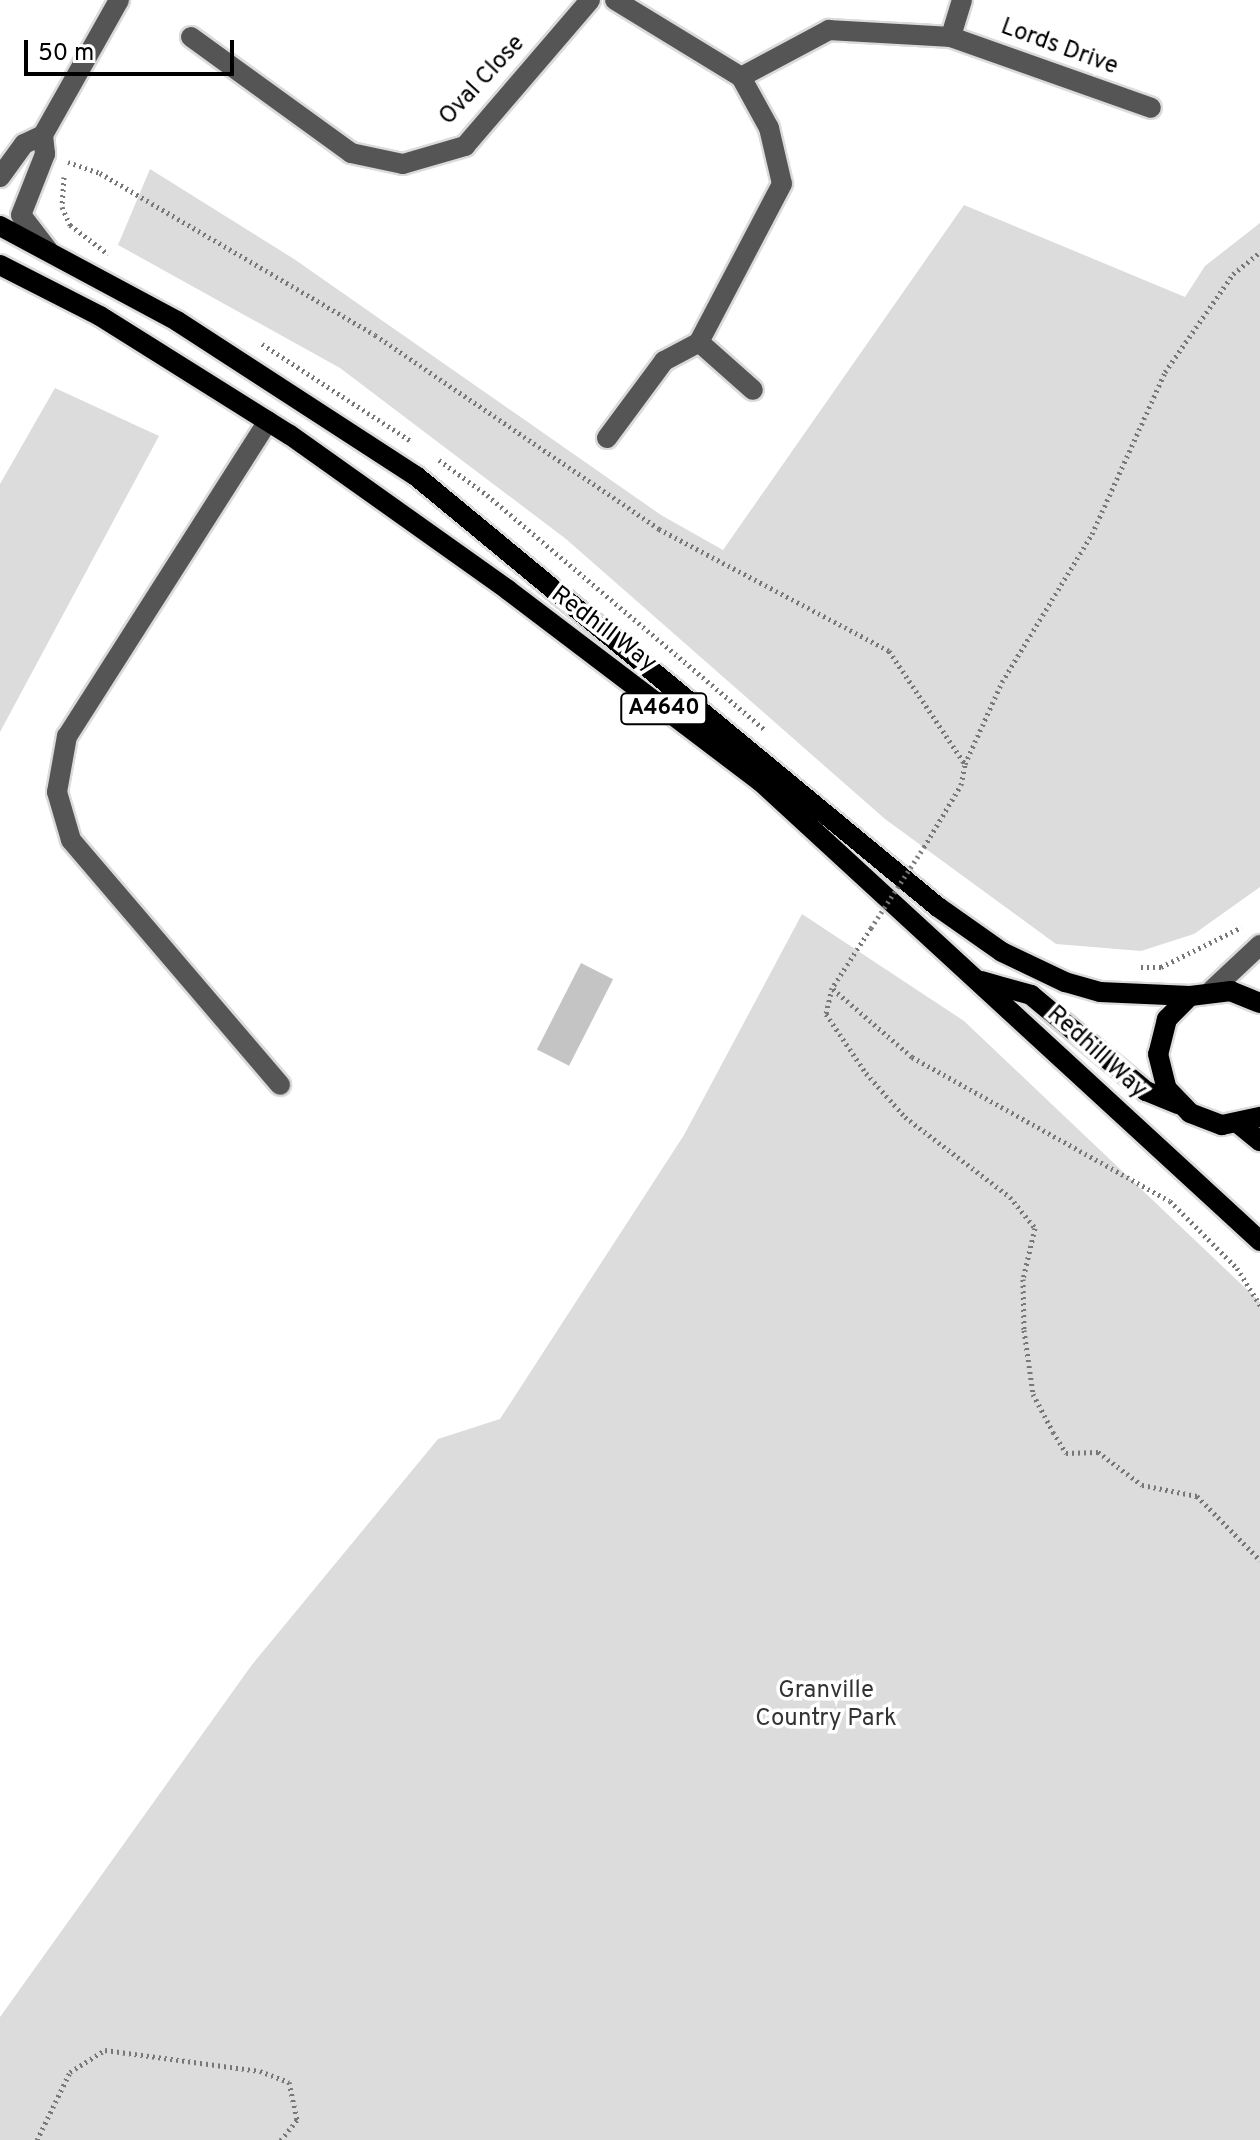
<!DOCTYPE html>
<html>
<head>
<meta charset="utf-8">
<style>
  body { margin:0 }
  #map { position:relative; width:1260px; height:2140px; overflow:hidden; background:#fff; font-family:Overpass,sans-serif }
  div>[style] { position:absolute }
  .green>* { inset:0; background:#dcdcdc }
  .building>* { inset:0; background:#c4c4c4; transform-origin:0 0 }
  .path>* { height:5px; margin-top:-2.5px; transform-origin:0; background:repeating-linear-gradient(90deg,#777 0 2px,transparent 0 6px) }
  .roads { filter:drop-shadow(2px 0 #dbdbdb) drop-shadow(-2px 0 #dbdbdb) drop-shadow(0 2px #dbdbdb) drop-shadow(0 -2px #dbdbdb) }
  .minor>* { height:20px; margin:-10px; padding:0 10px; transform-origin:10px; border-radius:10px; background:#555 }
  .major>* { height:20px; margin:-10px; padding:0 10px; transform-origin:10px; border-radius:10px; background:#000 }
  .path-bridge>* { height:5px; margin-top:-2.5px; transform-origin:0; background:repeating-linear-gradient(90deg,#777 0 2px,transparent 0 6px) }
  span { translate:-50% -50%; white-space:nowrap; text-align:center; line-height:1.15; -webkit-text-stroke:7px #fff; paint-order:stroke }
  .shield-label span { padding:2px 6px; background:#fff; border:2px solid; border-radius:6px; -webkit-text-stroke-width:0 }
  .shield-label { font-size:22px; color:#000; font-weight:700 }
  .street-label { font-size:24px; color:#000 }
  .park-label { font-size:24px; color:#333 }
  .scale { position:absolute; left:24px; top:40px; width:210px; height:36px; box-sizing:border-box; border:4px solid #000; border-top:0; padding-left:10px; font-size:24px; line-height:28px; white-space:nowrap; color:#000; -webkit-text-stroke:6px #fff; paint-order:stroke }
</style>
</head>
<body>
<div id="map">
  <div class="green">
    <div style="clip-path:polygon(150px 169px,294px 259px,661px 515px,723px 550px,964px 205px,1185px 297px,1205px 266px,1260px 223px,1260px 887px,1194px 934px,1141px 951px,1056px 944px,885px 819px,566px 539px,340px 368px,118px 245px)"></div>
    <div style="clip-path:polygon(55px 388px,159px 436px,0 732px,0 484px)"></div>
    <div style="clip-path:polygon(802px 914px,964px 1021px,1260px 1302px,1260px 2140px,0 2140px,0 2017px,251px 1666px,438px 1439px,500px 1419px,684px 1135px)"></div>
  </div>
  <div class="building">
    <div style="left:581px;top:963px;width:36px;height:97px;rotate:27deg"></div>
  </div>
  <div class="path">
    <div style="left:68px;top:162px;width:34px;rotate:19deg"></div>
    <div style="left:100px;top:173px;width:319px;rotate:30.5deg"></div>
    <div style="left:375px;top:335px;width:344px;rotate:34.3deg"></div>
    <div style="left:659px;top:529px;width:260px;rotate:27.9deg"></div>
    <div style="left:889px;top:651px;width:136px;rotate:56.1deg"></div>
    <div style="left:64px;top:177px;width:30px;rotate:94deg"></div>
    <div style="left:62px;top:207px;width:20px;rotate:66deg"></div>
    <div style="left:70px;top:225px;width:48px;rotate:37.3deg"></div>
    <div style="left:262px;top:344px;width:178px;rotate:33.1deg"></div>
    <div style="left:439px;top:460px;width:59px;rotate:36.1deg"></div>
    <div style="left:487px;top:495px;width:363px;rotate:40.2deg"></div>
    <div style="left:924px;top:847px;width:72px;rotate:-59.2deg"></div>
    <div style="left:961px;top:785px;width:21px;rotate:-79deg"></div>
    <div style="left:965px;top:764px;width:90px;rotate:-65.7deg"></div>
    <div style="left:1002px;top:682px;width:173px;rotate:-58.7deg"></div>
    <div style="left:1092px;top:534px;width:178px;rotate:-65.7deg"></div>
    <div style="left:1165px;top:372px;width:119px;rotate:-55.2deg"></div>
    <div style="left:1233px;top:274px;width:35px;rotate:-39deg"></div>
    <div style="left:871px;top:928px;width:72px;rotate:123deg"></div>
    <div style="left:832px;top:988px;width:27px;rotate:103deg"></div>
    <div style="left:826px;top:1014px;width:71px;rotate:55.9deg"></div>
    <div style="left:866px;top:1073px;width:59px;rotate:48.4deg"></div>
    <div style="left:905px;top:1117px;width:132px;rotate:37.3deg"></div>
    <div style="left:1010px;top:1197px;width:40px;rotate:51deg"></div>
    <div style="left:1035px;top:1228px;width:52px;rotate:103.2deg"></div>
    <div style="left:1023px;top:1279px;width:51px;rotate:88.9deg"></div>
    <div style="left:1024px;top:1330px;width:65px;rotate:82deg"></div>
    <div style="left:1033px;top:1394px;width:43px;rotate:62.2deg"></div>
    <div style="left:1053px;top:1432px;width:25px;rotate:58deg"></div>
    <div style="left:1066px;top:1453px;width:32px;rotate:-2deg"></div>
    <div style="left:1098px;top:1452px;width:55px;rotate:36.9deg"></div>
    <div style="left:1142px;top:1485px;width:56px;rotate:11.3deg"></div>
    <div style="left:1197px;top:1496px;width:90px;rotate:45.5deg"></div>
    <div style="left:1141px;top:967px;width:20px"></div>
    <div style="left:1161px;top:967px;width:90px;rotate:-26.3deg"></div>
    <div style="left:833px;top:989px;width:104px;rotate:40.7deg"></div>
    <div style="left:912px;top:1057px;width:295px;rotate:29.2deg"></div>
    <div style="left:1170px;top:1201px;width:95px;rotate:45deg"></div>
    <div style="left:1237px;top:1268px;width:44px;rotate:58.1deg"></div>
    <div style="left:37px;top:2140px;width:76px;rotate:-64.1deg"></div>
    <div style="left:70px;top:2072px;width:41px;rotate:-32.2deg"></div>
    <div style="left:105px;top:2050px;width:156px;rotate:7.7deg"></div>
    <div style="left:260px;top:2071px;width:31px;rotate:21deg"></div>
    <div style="left:289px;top:2082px;width:39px;rotate:78deg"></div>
    <div style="left:297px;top:2120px;width:26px;rotate:129deg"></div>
  </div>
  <div class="roads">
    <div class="minor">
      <div style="left:615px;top:0;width:148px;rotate:31.4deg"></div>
      <div style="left:741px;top:77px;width:58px;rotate:61.2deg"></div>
      <div style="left:769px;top:128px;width:57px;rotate:76.9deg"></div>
      <div style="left:782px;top:184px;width:178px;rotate:117.7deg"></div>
      <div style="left:962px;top:0;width:39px;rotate:107deg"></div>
      <div style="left:951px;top:37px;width:212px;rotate:19.5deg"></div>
      <div style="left:191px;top:37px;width:198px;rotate:35.9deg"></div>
      <div style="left:351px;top:153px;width:53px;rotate:11.9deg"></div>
      <div style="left:403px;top:164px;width:65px;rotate:-16.2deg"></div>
      <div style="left:465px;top:146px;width:192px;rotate:-49.4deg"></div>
      <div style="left:741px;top:77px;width:100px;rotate:-28.1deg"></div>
      <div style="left:829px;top:30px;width:122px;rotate:3.3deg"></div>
      <div style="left:0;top:177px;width:41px;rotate:-54deg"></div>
      <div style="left:24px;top:144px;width:21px;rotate:-25deg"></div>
      <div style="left:48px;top:250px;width:44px;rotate:-127.6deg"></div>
      <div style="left:21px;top:215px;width:66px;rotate:-68.5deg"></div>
      <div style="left:45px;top:154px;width:19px;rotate:-96deg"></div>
      <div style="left:43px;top:135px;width:155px;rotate:-60.6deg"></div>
      <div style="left:268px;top:421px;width:374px;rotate:122.5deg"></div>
      <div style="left:67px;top:736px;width:57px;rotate:100.1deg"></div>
      <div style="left:57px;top:792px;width:50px;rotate:73.7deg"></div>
      <div style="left:71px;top:840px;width:322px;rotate:49.5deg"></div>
      <div style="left:607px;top:438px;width:96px;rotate:-53.5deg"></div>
      <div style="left:664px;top:361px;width:40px;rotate:-28deg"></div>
      <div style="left:699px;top:342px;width:72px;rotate:41.6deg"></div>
      <div style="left:1212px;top:990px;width:66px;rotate:-43.2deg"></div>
    </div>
    <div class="major">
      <div style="left:0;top:226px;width:201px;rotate:28.2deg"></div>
      <div style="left:177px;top:321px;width:285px;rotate:33deg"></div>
      <div style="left:416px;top:476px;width:677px;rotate:39.55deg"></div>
      <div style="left:938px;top:907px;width:78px;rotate:35.1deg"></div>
      <div style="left:1002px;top:952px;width:70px;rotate:25.5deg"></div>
      <div style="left:1065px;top:982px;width:36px;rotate:16deg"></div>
      <div style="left:1100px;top:992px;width:90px;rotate:2.5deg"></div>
      <div style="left:0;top:265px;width:112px;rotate:27deg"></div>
      <div style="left:100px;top:316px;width:224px;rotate:32.1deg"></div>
      <div style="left:290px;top:435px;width:267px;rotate:35.4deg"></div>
      <div style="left:508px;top:590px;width:318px;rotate:37.2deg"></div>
      <div style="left:761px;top:782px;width:678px;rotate:42.61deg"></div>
      <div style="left:981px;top:981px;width:52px;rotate:15.6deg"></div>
      <div style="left:1031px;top:995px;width:150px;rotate:39.9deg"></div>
      <div style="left:1146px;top:1091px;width:35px;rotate:22deg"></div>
      <div style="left:1260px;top:1003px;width:31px;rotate:-158deg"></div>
      <div style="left:1231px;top:991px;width:41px;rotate:173deg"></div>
      <div style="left:1190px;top:996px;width:33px;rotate:135deg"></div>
      <div style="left:1167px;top:1019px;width:36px;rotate:104deg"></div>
      <div style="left:1158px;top:1054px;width:36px;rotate:76deg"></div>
      <div style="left:1167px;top:1089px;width:33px;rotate:46deg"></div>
      <div style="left:1190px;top:1113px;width:34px;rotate:21deg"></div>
      <div style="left:1222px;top:1125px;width:39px;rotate:-12deg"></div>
      <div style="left:1240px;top:1125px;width:26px;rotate:39deg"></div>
    </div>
  </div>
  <div class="path-bridge">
    <div style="left:871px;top:928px;width:97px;rotate:-56.8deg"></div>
  </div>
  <div class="shield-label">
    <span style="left:664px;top:709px">A4640</span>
  </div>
  <div class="street-label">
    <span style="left:1059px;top:48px;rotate:20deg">Lords Drive</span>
    <span style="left:483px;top:81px;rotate:-47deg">Oval Close</span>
    <span style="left:603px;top:630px;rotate:37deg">Redhill Way</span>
    <span style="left:1096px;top:1053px;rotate:42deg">Redhill Way</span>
  </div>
  <div class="park-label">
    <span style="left:826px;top:1706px">Granville<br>Country Park</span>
  </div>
  <div class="scale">50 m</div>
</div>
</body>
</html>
